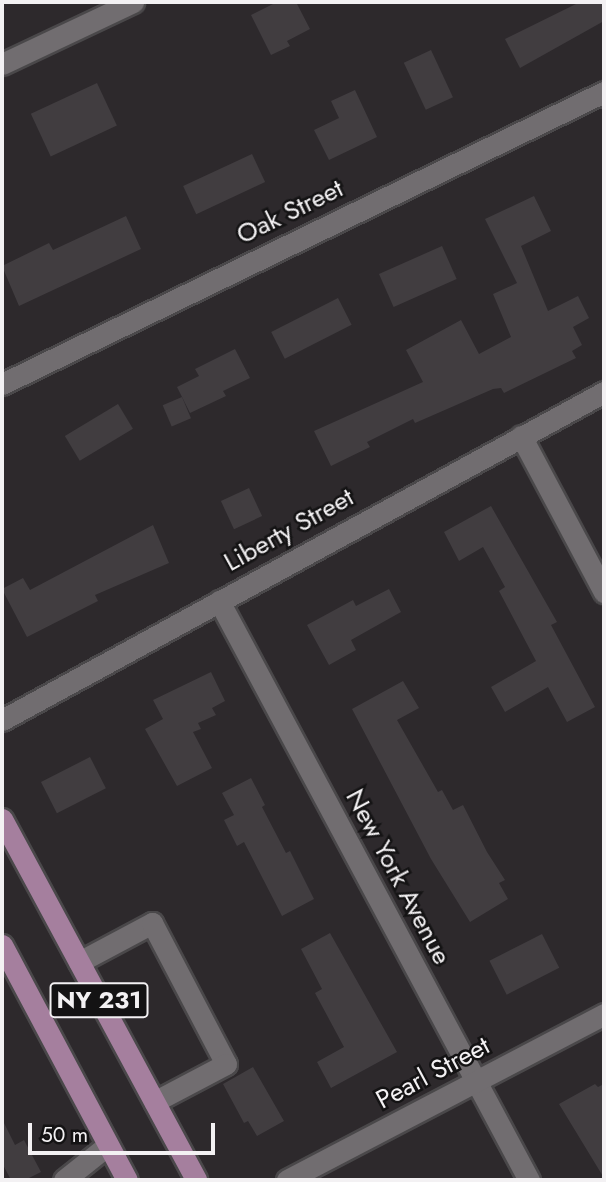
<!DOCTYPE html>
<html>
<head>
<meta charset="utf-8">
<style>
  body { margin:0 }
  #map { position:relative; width:606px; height:1182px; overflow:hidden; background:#2d292c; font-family:Jost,sans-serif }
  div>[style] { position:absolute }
  .building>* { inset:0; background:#413d40; transform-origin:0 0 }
  .roads { filter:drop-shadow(2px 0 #4a484a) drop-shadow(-2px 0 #4a484a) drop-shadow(0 2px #4a484a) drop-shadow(0 -2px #4a484a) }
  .minor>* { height:21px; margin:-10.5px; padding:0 10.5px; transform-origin:10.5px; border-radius:10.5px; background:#716d70 }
  .major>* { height:21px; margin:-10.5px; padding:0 10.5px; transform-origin:10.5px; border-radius:10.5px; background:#a57f9e }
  span { translate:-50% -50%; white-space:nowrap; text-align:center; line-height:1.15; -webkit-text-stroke:5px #141314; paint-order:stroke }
  .shield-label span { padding:2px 5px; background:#141314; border:2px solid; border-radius:5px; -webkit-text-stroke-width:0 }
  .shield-label { font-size:24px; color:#f3f1f3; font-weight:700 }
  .street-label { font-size:26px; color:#f3f1f3 }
  .frame { position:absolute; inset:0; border:4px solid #f3f1f3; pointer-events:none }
  .scale { position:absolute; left:28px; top:1123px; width:187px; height:32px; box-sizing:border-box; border:4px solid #f3f1f3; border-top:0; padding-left:9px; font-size:21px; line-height:24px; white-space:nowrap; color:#f3f1f3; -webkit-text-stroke:5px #141314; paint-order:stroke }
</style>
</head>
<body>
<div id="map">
  <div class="building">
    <div style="clip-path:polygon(277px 2px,296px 2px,310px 29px,287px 41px,290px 46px,271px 55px,251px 15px)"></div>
    <div style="clip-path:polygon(580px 2px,604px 2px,604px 21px,520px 68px,505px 39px)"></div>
    <div style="left:431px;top:50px;width:52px;height:30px;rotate:65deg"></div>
    <div style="left:97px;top:83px;width:47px;height:73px;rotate:65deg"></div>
    <div style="clip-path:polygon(355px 90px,377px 137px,329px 160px,314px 130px,339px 118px,331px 101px)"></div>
    <div style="left:252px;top:154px;width:31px;height:76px;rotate:65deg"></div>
    <div style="clip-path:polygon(534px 196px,551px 231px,521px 246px,548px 311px,578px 296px,589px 318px,573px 327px,582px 345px,572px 351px,576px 358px,504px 393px,501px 388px,493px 389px,415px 423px,413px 419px,367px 442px,370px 447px,331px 466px,314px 431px,423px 382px,406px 350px,461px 320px,479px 354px,511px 337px,493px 294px,517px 283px,485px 219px)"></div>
    <div style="clip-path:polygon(126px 216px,141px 249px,19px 306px,2px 266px,49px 243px,53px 250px)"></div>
    <div style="left:442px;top:246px;width:36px;height:69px;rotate:66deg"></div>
    <div style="left:338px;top:298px;width:30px;height:75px;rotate:63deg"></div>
    <div style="clip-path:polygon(235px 349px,250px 378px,223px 391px,226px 396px,190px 413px,177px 387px,199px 376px,195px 369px)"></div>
    <div style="left:182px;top:397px;width:23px;height:21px;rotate:67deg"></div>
    <div style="left:118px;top:404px;width:29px;height:62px;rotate:59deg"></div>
    <div style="left:249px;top:488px;width:31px;height:31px;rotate:65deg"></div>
    <div style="clip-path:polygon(491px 506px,557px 622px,551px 625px,595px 707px,567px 722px,548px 687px,505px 712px,491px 687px,536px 661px,499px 591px,505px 587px,483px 547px,459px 561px,444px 532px)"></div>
    <div style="clip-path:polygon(153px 525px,169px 563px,95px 595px,98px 601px,27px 637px,2px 589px,23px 578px,30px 590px)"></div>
    <div style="clip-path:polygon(389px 589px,401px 612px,351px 640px,356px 650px,329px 665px,307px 625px,353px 600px,356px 606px)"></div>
    <div style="clip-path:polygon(211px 672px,225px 701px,212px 708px,216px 715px,198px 723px,201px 729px,193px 732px,212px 768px,177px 786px,145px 729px,163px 719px,153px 700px)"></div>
    <div style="clip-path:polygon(403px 681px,419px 708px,397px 720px,438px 792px,442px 790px,453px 810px,463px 805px,487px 852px,505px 880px,499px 883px,508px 899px,470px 922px,431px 859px,352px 709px)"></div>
    <div style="left:90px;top:757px;width:35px;height:55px;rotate:63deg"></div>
    <div style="clip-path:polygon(251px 778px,265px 805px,262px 807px,286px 853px,290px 851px,314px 899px,282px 916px,244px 842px,237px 846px,224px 820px,234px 815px,222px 793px)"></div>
    <div style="clip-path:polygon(330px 933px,397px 1052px,331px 1088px,317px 1062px,344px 1047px,315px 993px,322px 989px,301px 949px)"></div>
    <div style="left:542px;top:934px;width:38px;height:59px;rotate:63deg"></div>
    <div style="clip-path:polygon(253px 1067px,284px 1121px,257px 1136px,248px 1121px,244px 1123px,223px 1084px)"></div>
    <div style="clip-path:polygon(595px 1084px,598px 1087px,604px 1084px,604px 1178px,559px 1104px)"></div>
    <div style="clip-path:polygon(2px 1119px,15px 1145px,24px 1140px,41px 1172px,25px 1180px,11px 1180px,2px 1163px)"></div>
  </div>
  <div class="roads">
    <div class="minor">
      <div style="left:2px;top:64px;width:145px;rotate:-25.3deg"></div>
      <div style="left:2px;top:384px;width:669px;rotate:-25.88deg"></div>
      <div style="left:521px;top:436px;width:177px;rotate:62deg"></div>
      <div style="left:219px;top:601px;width:657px;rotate:61.84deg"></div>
      <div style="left:2px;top:720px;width:686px;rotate:-28.58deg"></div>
      <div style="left:79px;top:962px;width:83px;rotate:-28.1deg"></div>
      <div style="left:152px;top:923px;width:159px;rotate:62.3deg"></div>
      <div style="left:226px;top:1064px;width:81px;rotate:152.2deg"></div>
      <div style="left:64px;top:1180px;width:56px;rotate:-38.5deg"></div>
      <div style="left:287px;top:1180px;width:358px;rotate:-27.6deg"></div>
    </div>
    <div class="major">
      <div style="left:2px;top:819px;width:410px;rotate:61.7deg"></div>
      <div style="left:2px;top:945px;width:266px;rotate:62deg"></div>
    </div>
  </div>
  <div class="shield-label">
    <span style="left:99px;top:1000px">NY 231</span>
  </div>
  <div class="street-label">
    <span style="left:290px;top:212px;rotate:-26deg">Oak Street</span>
    <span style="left:289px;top:530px;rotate:-29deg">Liberty Street</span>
    <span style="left:398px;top:877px;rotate:62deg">New York Avenue</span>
    <span style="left:433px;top:1073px;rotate:-28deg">Pearl Street</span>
  </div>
  <div class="frame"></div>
  <div class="scale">50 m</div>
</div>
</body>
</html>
